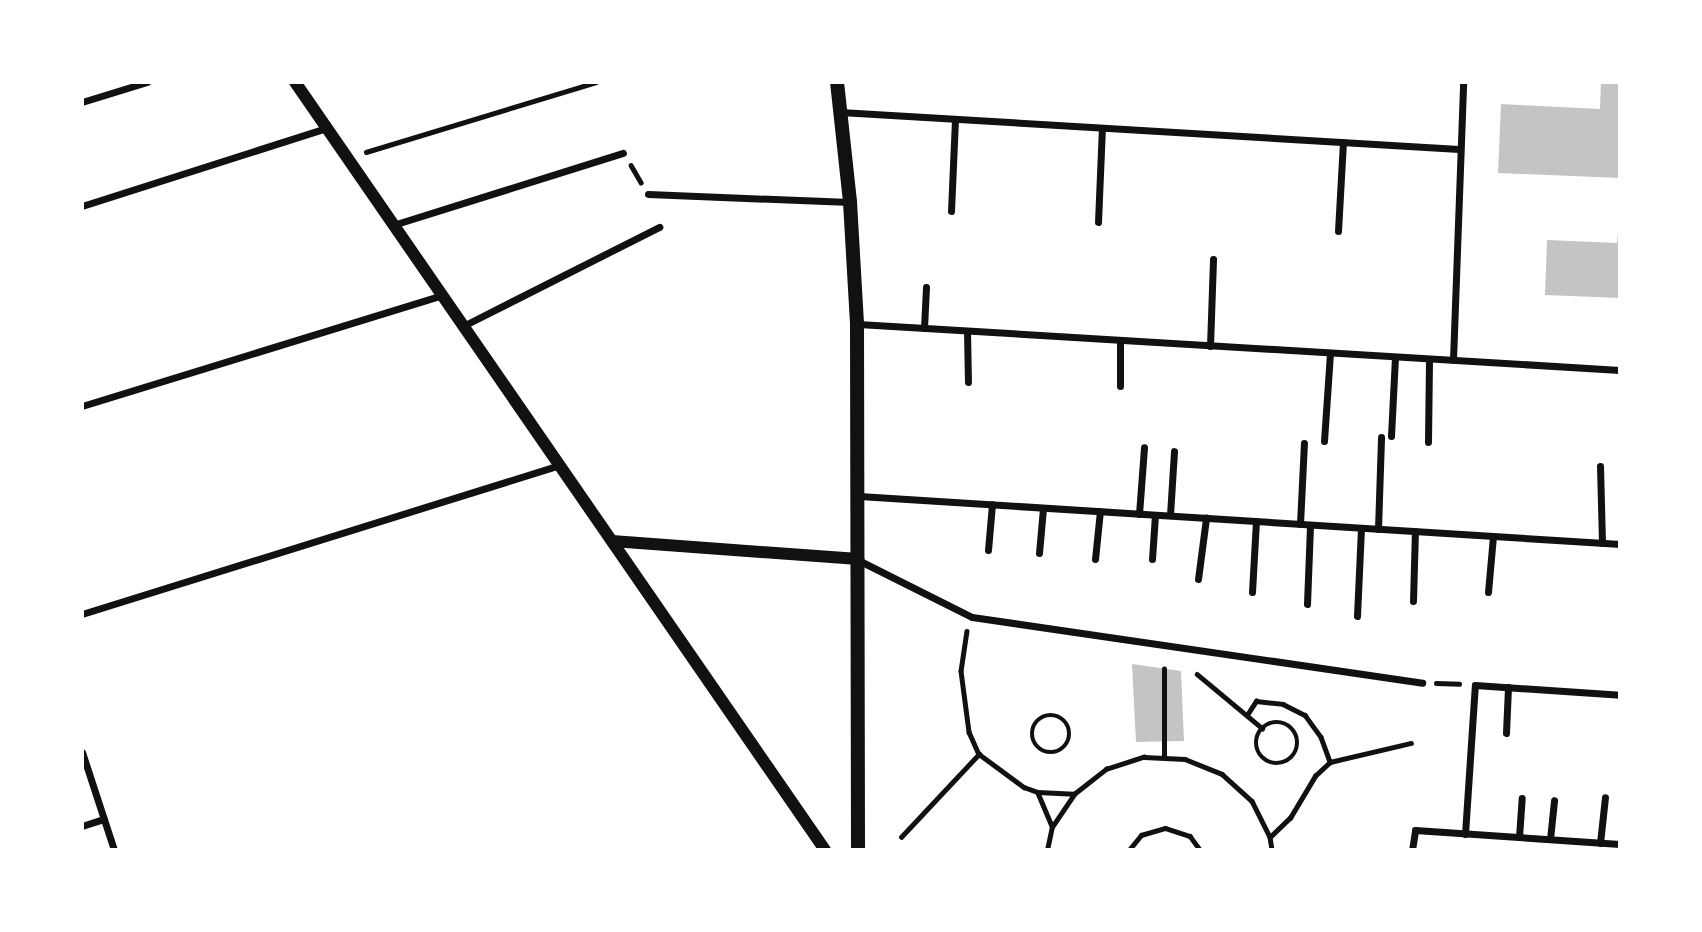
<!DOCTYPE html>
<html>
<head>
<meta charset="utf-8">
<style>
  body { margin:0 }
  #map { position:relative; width:1702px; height:932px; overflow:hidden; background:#fff; font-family:"Sofia Sans Condensed",sans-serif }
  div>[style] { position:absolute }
  .building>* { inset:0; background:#c4c4c4 }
  .path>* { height:4.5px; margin:-2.25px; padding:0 2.25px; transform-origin:2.25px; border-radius:2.25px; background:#111 }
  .path>.ring { margin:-2.25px; padding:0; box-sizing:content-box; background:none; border:4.5px solid #111; border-radius:50% }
  .minor>* { height:7px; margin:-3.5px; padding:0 3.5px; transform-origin:3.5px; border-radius:3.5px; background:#111 }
  .tertiary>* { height:12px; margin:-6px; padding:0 6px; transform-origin:6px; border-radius:6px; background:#111 }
  .secondary>* { height:14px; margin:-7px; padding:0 7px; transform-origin:7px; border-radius:7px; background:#111 }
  span { translate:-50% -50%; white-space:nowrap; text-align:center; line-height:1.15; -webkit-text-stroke:6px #fff; paint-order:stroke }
  .frame { position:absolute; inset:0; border:84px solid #fff; pointer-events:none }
</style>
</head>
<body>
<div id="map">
  <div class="building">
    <div style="clip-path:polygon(1601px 82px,1620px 82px,1620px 178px,1498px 173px,1501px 104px,1600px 109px)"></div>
    <div style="clip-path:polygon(1618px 232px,1620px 298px,1545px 295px,1547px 240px,1617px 243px)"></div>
    <div style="clip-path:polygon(1132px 664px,1181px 671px,1184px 741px,1136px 742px)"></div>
  </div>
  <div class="path">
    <div style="left:366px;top:152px;width:240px;rotate:-16.9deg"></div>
    <div style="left:631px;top:165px;width:20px;rotate:60deg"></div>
    <div style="left:967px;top:631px;width:40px;rotate:98.5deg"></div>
    <div style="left:961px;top:671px;width:62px;rotate:82.5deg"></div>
    <div style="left:969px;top:732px;width:24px;rotate:66deg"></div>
    <div style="left:979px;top:754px;width:56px;rotate:36.3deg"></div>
    <div style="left:1024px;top:787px;width:15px;rotate:20deg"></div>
    <div style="left:1038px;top:792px;width:35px;rotate:3deg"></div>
    <div style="left:1197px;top:674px;width:85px;rotate:39.7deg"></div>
    <div style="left:1436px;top:683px;width:23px;rotate:2deg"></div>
    <div class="ring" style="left:1032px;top:715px;width:33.5px;height:33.5px"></div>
    <div style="left:1247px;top:715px;width:17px;rotate:-57deg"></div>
    <div style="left:1256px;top:701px;width:27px;rotate:6deg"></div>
    <div style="left:1283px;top:704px;width:25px;rotate:27deg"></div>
    <div style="left:1305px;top:715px;width:27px;rotate:54deg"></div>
    <div style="left:1321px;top:737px;width:27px;rotate:70deg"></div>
    <div class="ring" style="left:1256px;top:722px;width:37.5px;height:37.5px"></div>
    <div style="left:1164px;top:758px;width:89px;rotate:-90deg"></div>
    <div style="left:1038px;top:793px;width:36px;rotate:67deg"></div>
    <div style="left:901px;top:837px;width:114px;rotate:-46.8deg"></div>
    <div style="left:1270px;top:837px;width:28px;rotate:-44deg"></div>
    <div style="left:1290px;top:818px;width:49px;rotate:-59.2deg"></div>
    <div style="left:1315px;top:776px;width:21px;rotate:-43deg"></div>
    <div style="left:1330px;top:762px;width:83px;rotate:-13.2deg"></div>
    <div style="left:1047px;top:850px;width:24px;rotate:-78deg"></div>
    <div style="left:1052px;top:827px;width:40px;rotate:-56deg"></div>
    <div style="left:1074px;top:794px;width:41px;rotate:-38deg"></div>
    <div style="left:1106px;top:769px;width:40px;rotate:-18deg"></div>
    <div style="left:1144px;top:757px;width:41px;rotate:2.8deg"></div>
    <div style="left:1185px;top:759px;width:40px;rotate:22deg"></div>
    <div style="left:1222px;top:774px;width:40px;rotate:42deg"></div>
    <div style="left:1252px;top:801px;width:40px;rotate:63.4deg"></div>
    <div style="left:1270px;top:837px;width:13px;rotate:81deg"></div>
    <div style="left:1129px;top:850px;width:19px;rotate:-51deg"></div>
    <div style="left:1141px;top:835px;width:25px;rotate:-16deg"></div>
    <div style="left:1165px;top:828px;width:26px;rotate:18deg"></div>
    <div style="left:1190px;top:836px;width:17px;rotate:54deg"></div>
  </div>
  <div class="minor">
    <div style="left:82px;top:102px;width:68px;rotate:-17.1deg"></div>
    <div style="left:840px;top:112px;width:620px;rotate:3.42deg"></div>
    <div style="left:648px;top:194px;width:202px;rotate:2.3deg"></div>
    <div style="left:82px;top:206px;width:257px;rotate:-17.7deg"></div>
    <div style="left:951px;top:211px;width:92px;rotate:-87.5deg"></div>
    <div style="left:1098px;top:222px;width:94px;rotate:-87.6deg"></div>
    <div style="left:393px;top:225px;width:241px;rotate:-17.4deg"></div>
    <div style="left:1338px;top:231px;width:89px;rotate:-86.8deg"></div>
    <div style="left:858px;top:324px;width:763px;rotate:3.45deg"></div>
    <div style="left:463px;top:326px;width:220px;rotate:-26.8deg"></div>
    <div style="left:924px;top:328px;width:41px;rotate:-87.2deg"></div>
    <div style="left:967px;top:331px;width:51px;rotate:88.9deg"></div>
    <div style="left:1120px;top:340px;width:46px;rotate:90deg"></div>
    <div style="left:1210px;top:346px;width:87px;rotate:-88deg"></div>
    <div style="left:1453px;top:360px;width:278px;rotate:-87.9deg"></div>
    <div style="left:82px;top:406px;width:377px;rotate:-17.1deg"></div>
    <div style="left:1391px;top:436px;width:79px;rotate:-87.1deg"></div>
    <div style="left:1324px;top:441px;width:88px;rotate:-86.1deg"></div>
    <div style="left:1428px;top:442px;width:83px;rotate:-89.3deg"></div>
    <div style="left:1600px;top:466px;width:77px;rotate:88.5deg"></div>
    <div style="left:859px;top:496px;width:763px;rotate:3.61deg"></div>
    <div style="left:1139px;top:514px;width:67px;rotate:-85.7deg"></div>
    <div style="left:1170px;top:515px;width:64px;rotate:-86.4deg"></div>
    <div style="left:1300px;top:524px;width:81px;rotate:-87.2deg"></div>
    <div style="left:1378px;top:529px;width:92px;rotate:-88.1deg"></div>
    <div style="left:988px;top:550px;width:46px;rotate:-85deg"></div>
    <div style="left:1039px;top:553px;width:45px;rotate:-84.9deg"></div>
    <div style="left:1095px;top:559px;width:48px;rotate:-84.1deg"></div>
    <div style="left:1152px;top:559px;width:44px;rotate:-86.1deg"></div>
    <div style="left:858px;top:560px;width:127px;rotate:26.6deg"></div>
    <div style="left:972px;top:617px;width:455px;rotate:8.3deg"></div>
    <div style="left:1198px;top:579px;width:62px;rotate:-82.5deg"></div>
    <div style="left:1252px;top:592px;width:71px;rotate:-86.8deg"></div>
    <div style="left:1488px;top:592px;width:56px;rotate:-84.9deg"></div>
    <div style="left:1413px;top:601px;width:70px;rotate:-88.4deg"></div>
    <div style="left:1307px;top:604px;width:79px;rotate:-87.8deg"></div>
    <div style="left:82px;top:614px;width:501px;rotate:-17.31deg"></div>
    <div style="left:1357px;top:616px;width:88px;rotate:-87.4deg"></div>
    <div style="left:1506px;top:733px;width:46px;rotate:-87.5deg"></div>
    <div style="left:82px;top:752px;width:103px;rotate:71.9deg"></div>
    <div style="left:82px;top:826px;width:23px;rotate:-18deg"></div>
    <div style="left:1465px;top:834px;width:149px;rotate:-86.2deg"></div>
    <div style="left:1475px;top:685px;width:145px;rotate:3.9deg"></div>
    <div style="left:1519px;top:837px;width:39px;rotate:-86deg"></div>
    <div style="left:1550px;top:839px;width:39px;rotate:-84deg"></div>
    <div style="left:1600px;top:843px;width:46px;rotate:-83.8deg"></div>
    <div style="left:1412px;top:850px;width:20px;rotate:-81deg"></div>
    <div style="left:1415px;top:830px;width:205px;rotate:3.9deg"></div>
  </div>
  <div class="tertiary">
    <div style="left:295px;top:82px;width:933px;rotate:55.39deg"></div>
    <div style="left:612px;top:541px;width:247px;rotate:4.2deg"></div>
  </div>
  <div class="secondary">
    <div style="left:837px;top:82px;width:121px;rotate:83.8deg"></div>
    <div style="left:850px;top:202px;width:122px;rotate:86.7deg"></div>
    <div style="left:857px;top:324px;width:526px;rotate:89.89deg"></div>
  </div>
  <div class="frame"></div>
</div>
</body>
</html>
